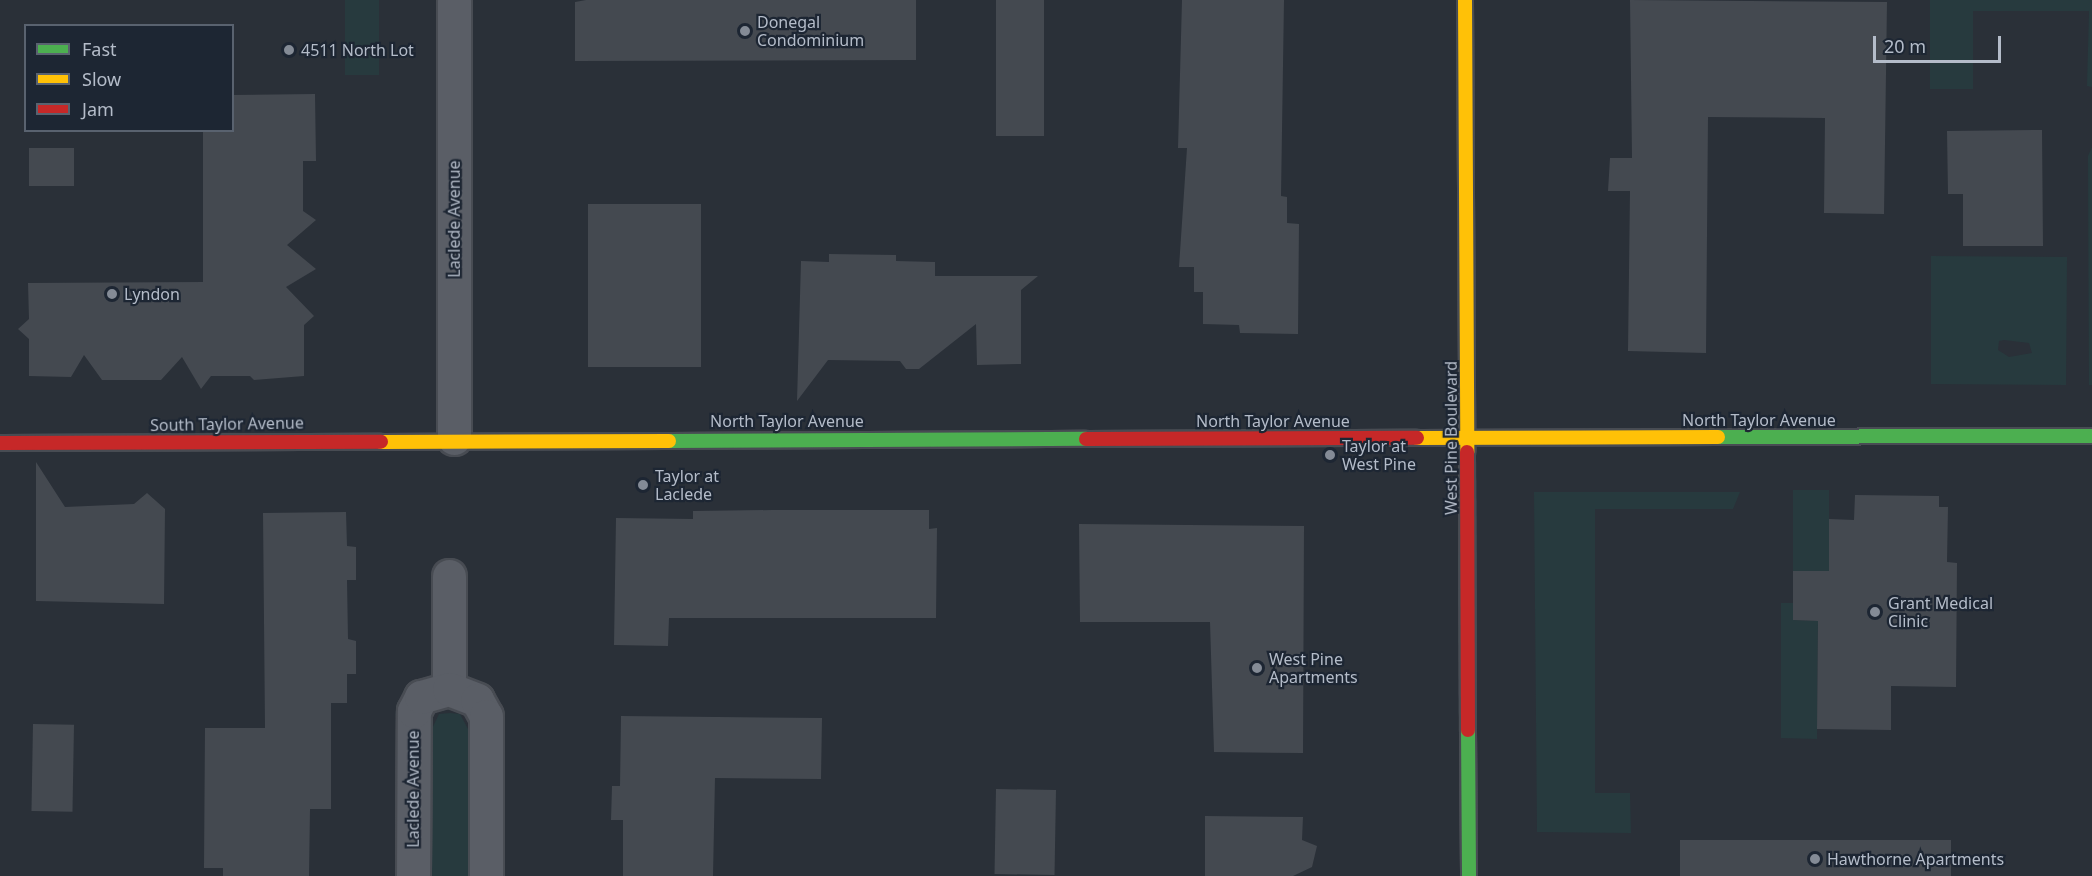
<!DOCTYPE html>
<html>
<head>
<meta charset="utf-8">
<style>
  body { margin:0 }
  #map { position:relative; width:2092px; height:876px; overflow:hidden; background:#2a3038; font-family:"Noto Sans",sans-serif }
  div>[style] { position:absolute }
  .green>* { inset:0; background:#273a3e; transform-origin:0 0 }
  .building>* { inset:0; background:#444950; transform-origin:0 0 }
  .roads { filter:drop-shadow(2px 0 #484c53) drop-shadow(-2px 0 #484c53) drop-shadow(0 2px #484c53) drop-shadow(0 -2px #484c53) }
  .street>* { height:33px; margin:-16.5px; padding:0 16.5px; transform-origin:16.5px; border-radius:16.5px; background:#5a5e66 }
  .fast>* { height:14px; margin:-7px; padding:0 7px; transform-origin:7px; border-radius:7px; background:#4caf50 }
  .slow>* { height:14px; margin:-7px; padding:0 7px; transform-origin:7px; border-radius:7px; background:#ffc107 }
  .jam>* { height:14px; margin:-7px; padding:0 7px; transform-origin:7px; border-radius:7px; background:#c62828 }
  .dots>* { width:16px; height:16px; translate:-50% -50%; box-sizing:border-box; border:3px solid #1d2633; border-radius:50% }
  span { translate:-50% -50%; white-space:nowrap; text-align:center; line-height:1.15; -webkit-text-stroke:4.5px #1d2633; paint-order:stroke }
  .poi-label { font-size:16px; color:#b4bcc9 }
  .left { translate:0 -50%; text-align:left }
  .street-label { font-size:16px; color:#b4bcc9 }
  .legend { position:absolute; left:24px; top:24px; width:210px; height:108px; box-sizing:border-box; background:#1d2633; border:2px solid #59626f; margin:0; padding:8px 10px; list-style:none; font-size:18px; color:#b4bcc9 }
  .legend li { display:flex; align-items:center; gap:12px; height:30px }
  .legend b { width:30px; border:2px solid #59626f }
  .scale { position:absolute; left:1873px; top:36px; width:128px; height:27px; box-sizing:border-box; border:3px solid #b4bcc9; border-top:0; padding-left:8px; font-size:18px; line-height:21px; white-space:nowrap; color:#b4bcc9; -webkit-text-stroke:4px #1d2633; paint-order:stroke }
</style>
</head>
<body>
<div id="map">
  <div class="green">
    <div style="left:345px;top:0;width:34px;height:75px"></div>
    <div style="clip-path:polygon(1930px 0,2092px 0,2092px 87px,2087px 86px,2089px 11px,1973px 11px,1973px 89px,1930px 89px)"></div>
    <div style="clip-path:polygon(2092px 147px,2092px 385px,2089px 385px,2088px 156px)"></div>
    <div style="clip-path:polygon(evenodd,1931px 256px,2067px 257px,2066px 385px,1931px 384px,1931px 256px,2004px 340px,2029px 343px,2032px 353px,2009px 357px,1998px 350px,1999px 341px,2004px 340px)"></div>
    <div style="left:1793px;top:490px;width:36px;height:81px"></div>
    <div style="clip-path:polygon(1534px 492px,1740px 492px,1733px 509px,1595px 509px,1595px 793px,1630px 793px,1631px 833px,1537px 832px)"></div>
    <div style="clip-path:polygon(1781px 603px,1793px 603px,1793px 620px,1818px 621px,1817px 739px,1781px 738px)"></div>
    <div style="clip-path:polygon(450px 713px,460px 714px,469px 731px,469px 876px,431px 876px,431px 731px,439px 714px)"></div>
  </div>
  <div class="building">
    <div style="clip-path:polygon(586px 0,916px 0,916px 60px,575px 61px,575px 2px)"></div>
    <div style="left:996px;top:0;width:48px;height:136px"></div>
    <div style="clip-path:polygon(1182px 0,1284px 0,1281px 196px,1287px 197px,1287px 223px,1299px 224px,1298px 334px,1240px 333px,1239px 325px,1203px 324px,1203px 292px,1194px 292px,1194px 267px,1179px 267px,1187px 148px,1178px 148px)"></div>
    <div style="clip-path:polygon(1630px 0,1887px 2px,1884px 214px,1824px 213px,1825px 118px,1708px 117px,1706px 353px,1628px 351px,1630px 191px,1608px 191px,1610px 158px,1632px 158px)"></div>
    <div style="clip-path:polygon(315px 94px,316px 161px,303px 161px,303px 211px,316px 220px,287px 245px,316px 269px,286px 287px,314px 316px,304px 325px,304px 376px,254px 380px,250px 376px,211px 376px,201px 389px,182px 357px,161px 380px,102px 380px,84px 355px,71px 377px,29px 376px,29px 339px,18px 329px,29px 319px,28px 283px,203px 282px,203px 130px,232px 130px,232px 95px)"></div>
    <div style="clip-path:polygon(2042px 130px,2043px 246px,1963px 246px,1963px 194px,1948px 194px,1947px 131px)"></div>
    <div style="left:29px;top:148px;width:45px;height:38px"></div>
    <div style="left:588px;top:204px;width:113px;height:163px"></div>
    <div style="clip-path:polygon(829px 254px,896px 255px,896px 261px,935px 262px,935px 276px,1038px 276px,1021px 290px,1021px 364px,977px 365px,976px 324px,919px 369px,906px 369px,900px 361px,828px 360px,797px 401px,801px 261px,829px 262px)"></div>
    <div style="clip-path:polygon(36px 462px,65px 507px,134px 504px,147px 493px,165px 509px,164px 604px,36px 601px)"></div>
    <div style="clip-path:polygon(1855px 495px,1939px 496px,1939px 507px,1948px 507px,1947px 562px,1957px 563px,1956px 687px,1891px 686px,1891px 730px,1817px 729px,1818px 621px,1793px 620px,1793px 571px,1829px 571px,1829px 519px,1854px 520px)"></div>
    <div style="clip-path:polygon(772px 510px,929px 510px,929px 529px,937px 528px,936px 618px,669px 618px,668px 646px,614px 645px,616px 518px,693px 519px,693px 511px)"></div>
    <div style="clip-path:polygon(346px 512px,347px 546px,356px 547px,356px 580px,347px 580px,348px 639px,356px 641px,356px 674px,347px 674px,347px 703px,331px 703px,331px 809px,310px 809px,309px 876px,223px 876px,223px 868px,204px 868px,205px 728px,265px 728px,263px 513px)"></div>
    <div style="clip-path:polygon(1079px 524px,1304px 526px,1303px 753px,1214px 752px,1210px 622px,1080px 622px)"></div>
    <div style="clip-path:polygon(621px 716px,822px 718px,821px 779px,715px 778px,713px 876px,623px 876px,623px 820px,611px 820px,612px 786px,620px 786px)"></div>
    <div style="left:33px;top:724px;width:41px;height:87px;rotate:1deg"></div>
    <div style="left:996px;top:789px;width:60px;height:85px;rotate:1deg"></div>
    <div style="clip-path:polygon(1205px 816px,1303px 817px,1302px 840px,1317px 846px,1312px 867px,1293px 876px,1205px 876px)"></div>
    <div style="left:1951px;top:840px;width:36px;height:271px;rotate:90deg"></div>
  </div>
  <div class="roads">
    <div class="street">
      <div style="left:454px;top:0;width:438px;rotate:90deg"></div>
      <div style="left:449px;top:576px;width:113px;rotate:90deg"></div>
      <div style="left:413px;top:876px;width:165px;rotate:-89.7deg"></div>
      <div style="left:414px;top:711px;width:16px;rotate:-63deg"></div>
      <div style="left:421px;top:697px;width:29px;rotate:-16deg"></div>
      <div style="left:449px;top:689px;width:30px;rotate:21deg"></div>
      <div style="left:477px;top:700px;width:18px;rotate:61deg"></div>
      <div style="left:486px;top:716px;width:160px;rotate:90deg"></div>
    </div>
    <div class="fast">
      <div style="left:1718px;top:437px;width:374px;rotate:-0.2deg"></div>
      <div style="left:669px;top:441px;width:417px;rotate:-0.3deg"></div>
      <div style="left:1468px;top:730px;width:146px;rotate:89.6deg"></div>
    </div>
    <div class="slow">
      <div style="left:1465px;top:0;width:452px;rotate:89.7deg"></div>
      <div style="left:1417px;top:438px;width:301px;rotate:-0.2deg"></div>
      <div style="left:381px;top:442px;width:288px;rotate:-0.2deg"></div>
    </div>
    <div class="jam">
      <div style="left:1086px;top:439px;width:331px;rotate:-0.2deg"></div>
      <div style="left:0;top:443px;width:381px;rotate:-0.2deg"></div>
      <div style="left:1467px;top:452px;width:278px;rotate:89.8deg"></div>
    </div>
  </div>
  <div class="dots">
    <div style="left:745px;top:31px;background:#848b96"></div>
    <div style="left:289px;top:50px;background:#848b96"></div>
    <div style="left:112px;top:294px;background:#848b96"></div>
    <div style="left:1330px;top:455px;background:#848b96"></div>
    <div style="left:643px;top:485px;background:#848b96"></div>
    <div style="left:1875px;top:612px;background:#848b96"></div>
    <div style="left:1257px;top:668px;background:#848b96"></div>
    <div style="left:1815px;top:859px;background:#848b96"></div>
  </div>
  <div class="poi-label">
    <span class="left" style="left:757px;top:31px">Donegal<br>Condominium</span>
    <span class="left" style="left:301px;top:50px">4511 North Lot</span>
    <span class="left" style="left:124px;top:294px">Lyndon</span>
    <span class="left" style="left:1342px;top:455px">Taylor at<br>West Pine</span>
    <span class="left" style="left:655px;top:485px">Taylor at<br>Laclede</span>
    <span class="left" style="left:1888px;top:612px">Grant Medical<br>Clinic</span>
    <span class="left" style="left:1269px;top:668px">West Pine<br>Apartments</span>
    <span class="left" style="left:1827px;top:859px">Hawthorne Apartments</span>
  </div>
  <div class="street-label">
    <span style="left:454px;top:219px;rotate:-90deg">Laclede Avenue</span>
    <span style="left:1759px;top:420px">North Taylor Avenue</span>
    <span style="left:787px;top:421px">North Taylor Avenue</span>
    <span style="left:1273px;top:421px">North Taylor Avenue</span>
    <span style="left:227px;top:424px;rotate:-1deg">South Taylor Avenue</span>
    <span style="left:1451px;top:438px;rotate:-90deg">West Pine Boulevard</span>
    <span style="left:413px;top:789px;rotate:-90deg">Laclede Avenue</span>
  </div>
  <ul class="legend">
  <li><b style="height:8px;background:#4caf50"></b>Fast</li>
  <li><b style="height:8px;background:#ffc107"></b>Slow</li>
  <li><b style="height:8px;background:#c62828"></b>Jam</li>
  </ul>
  <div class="scale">20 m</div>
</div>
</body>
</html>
